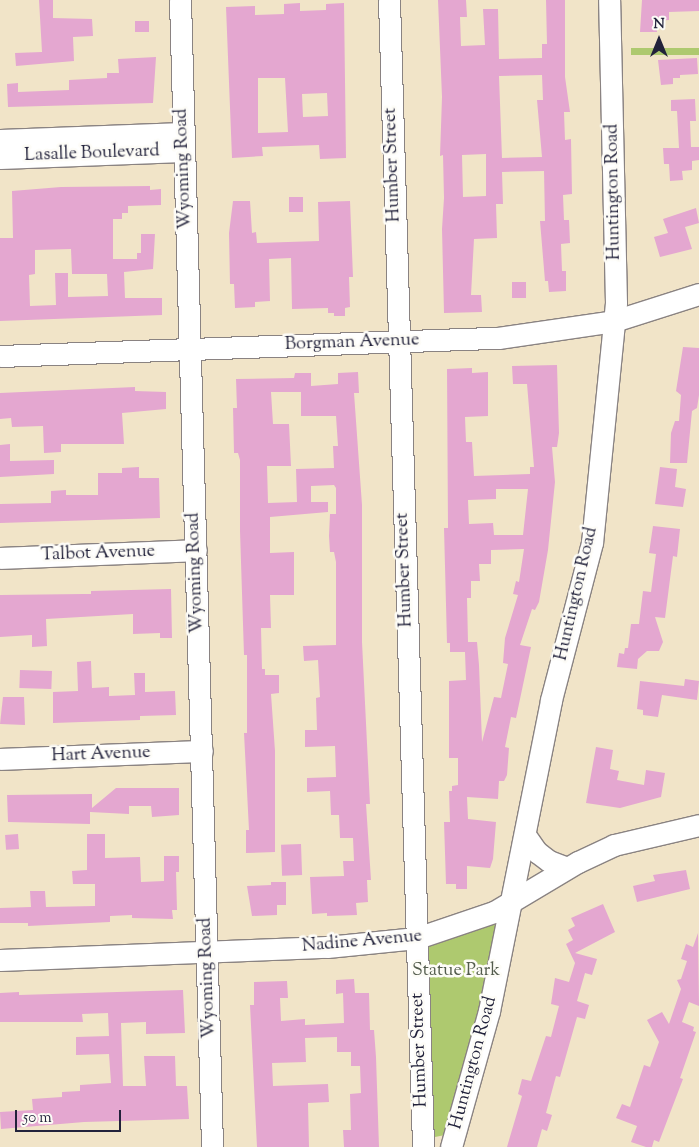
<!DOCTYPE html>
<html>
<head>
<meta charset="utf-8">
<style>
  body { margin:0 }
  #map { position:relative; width:699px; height:1147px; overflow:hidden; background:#f1e4c8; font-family:"Sorts Mill Goudy",serif }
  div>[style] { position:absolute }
  .green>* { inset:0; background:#aec96f; transform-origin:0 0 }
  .building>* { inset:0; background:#e4a7d0; transform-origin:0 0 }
  .roads { filter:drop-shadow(1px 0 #8a8382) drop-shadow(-1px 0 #8a8382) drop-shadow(0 1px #8a8382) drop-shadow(0 -1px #8a8382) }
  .minor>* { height:21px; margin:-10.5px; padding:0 10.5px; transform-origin:10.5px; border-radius:10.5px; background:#fff }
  span { translate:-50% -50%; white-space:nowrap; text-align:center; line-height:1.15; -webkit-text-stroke:5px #fdfcf7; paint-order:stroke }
  .street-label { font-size:18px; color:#22223b }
  .park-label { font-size:18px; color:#535c4d }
  .north { position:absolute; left:634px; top:15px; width:50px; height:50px; -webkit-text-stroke:4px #fdfcf7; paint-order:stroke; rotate:0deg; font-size:14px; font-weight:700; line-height:20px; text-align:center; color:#22223b }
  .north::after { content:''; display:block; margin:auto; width:18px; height:22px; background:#22223b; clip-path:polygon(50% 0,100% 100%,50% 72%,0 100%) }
  .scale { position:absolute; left:15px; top:1110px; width:106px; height:22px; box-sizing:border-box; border:2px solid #22223b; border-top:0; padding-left:6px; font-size:15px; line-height:18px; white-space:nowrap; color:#22223b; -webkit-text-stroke:4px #fdfcf7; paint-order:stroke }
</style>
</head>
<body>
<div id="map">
  <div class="green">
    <div style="left:699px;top:48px;width:7px;height:68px;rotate:90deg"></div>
    <div style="clip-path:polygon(490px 922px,497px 925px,499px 930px,451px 1121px,445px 1135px,435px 1137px,429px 1131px,425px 948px)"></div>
  </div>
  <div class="building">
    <div style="clip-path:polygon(39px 0,53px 0,53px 18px,92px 19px,93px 36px,73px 37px,74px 61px,16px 66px,15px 53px,42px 52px)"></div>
    <div style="clip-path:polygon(evenodd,438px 0,466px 0,467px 17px,460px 17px,461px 46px,485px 45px,483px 9px,498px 9px,499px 59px,542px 58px,542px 44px,547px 44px,546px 0,565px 0,565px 77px,570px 112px,564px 112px,565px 140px,571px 139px,572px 194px,563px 195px,564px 220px,569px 220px,570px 243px,561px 244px,562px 271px,566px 271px,566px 291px,549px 292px,548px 281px,545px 281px,540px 221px,545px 221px,544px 171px,502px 172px,503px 204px,496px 204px,497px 238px,474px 239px,471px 295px,481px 295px,482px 312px,444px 313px,442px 229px,444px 198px,443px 155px,440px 156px,442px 97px,438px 0,542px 75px,543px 100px,537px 100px,542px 157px,502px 158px,499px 76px,542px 75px,438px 0,486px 154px,486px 196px,463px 197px,462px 155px,486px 154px)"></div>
    <div style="clip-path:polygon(642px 0,699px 0,699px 11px,669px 12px,669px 20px,656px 21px,657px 32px,640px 32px)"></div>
    <div style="clip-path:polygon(evenodd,300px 3px,300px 11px,326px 10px,326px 4px,344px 3px,346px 158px,320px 159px,319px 145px,262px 147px,263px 156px,232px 158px,226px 7px,255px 6px,255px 15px,284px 14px,284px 4px,300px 3px,258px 78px,285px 78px,288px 132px,258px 133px,258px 78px,300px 3px,327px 93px,328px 116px,303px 117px,302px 94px,327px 93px)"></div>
    <div style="left:135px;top:21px;width:14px;height:11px"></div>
    <div style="clip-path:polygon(156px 57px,153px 103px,8px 107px,7px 84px,18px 83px,18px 92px,69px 90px,69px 80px,107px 78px,107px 73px,119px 73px,118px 59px)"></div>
    <div style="clip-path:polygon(697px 58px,698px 74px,680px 75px,680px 78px,673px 78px,673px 84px,661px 85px,658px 60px)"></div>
    <div style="clip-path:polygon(695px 99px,696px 121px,690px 121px,691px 147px,699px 147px,699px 160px,692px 161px,692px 170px,682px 171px,683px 180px,670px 181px,669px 164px,664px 164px,663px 148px,679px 148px,677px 111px,671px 111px,671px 100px)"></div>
    <div style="clip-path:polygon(evenodd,150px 186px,150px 190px,161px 189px,161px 205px,128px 206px,128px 213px,122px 213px,122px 219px,113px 219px,113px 259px,137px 259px,137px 253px,141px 253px,141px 234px,155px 234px,153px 269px,124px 272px,125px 298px,162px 298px,162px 315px,0 321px,0 238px,13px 238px,12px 191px,61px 187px,150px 186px,71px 249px,72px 274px,107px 274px,108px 296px,68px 297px,68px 273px,55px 273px,56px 305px,30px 306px,29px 275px,35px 274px,35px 250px,71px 249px)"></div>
    <div style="left:289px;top:197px;width:14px;height:15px"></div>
    <div style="clip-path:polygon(233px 201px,250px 201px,252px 233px,256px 232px,257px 243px,319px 241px,318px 202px,350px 201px,353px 277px,349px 277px,350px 307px,345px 308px,345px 316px,334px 316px,334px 313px,328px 313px,328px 308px,292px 309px,291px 258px,269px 259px,270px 301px,255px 302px,255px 307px,235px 308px,234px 284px,230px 284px,229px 233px)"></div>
    <div style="clip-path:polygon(696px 208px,699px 223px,685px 227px,692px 249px,660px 257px,654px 237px,668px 233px,663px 219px)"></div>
    <div style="left:512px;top:282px;width:14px;height:16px"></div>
    <div style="clip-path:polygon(683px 347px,699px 348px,699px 395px,697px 408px,692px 411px,687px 463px,670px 463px,671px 433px,675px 421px,679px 421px,681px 395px,676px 391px)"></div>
    <div style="clip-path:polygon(evenodd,557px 365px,559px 433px,557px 447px,552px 447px,555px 482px,548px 550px,539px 602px,535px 610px,532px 609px,520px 645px,531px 647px,516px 718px,511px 717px,505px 747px,509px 748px,507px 775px,504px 781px,499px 781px,498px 799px,467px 797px,468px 819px,496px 822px,493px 859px,490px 868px,467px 866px,467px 889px,456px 889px,456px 884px,446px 884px,444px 822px,450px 822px,449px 791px,452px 791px,452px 786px,458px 785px,458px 758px,449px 758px,449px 681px,466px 680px,465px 652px,450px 652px,450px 643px,447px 643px,444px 528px,448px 528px,447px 369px,472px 368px,472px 373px,488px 372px,488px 416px,465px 417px,466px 442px,472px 442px,474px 476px,530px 474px,530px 467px,534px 467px,527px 384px,513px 384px,512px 366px,557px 365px,496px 489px,528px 489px,523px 535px,494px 535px,493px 523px,469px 524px,468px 500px,496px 499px,496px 489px,557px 365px,524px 549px,519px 582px,516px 581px,513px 594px,518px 595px,505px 638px,503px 663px,508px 664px,501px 698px,494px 697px,482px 742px,479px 665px,477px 642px,468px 642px,467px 598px,471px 598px,471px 581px,480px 581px,479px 564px,491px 564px,491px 550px,524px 549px)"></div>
    <div style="clip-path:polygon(evenodd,358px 372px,359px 393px,354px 393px,362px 505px,362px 642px,370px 804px,366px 804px,371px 880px,367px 880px,368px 902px,356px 903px,357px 915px,327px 916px,327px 913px,312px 914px,310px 877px,344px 876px,343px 861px,354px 861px,353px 838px,340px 838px,339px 815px,331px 815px,330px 791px,307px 792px,307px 778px,336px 777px,335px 746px,305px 747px,305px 730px,317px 730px,316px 698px,320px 697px,318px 660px,304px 661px,303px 646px,336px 645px,336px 562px,334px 552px,330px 552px,329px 536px,330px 514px,336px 514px,336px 488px,334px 485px,311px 486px,311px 502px,328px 502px,328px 512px,270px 517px,270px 553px,294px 552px,294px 595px,270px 595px,271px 628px,261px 628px,262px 669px,265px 669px,265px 675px,279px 675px,279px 693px,271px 694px,275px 751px,275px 852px,246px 853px,246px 830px,249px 830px,244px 733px,247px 733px,247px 655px,244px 655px,240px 531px,240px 460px,238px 453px,234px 453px,233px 408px,237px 408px,236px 379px,294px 378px,295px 373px,311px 373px,311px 386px,338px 384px,338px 373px,358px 372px,271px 392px,301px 392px,301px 416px,336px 416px,338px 446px,333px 446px,334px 468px,296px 469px,297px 502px,268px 503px,267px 466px,291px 466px,289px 424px,273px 424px,271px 392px)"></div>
    <div style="clip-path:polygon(135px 387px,135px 391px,166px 392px,166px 409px,122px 413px,124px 444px,61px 444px,61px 452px,44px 453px,43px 426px,12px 427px,11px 418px,0 419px,0 393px)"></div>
    <div style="clip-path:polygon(10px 444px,10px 461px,54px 460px,54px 474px,0 477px,0 445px)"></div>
    <div style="clip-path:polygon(139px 467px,139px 478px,159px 478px,160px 518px,0 523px,0 504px,51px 503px,51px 491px,66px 490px,66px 495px,98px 495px,98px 473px,122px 473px,122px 468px)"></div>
    <div style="clip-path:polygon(660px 467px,677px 469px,675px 487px,686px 489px,683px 507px,655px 504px)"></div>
    <div style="clip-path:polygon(653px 526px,680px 529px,677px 557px,673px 556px,665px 618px,655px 617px,663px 642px,659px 651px,647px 651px,638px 659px,637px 669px,617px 667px,619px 653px,624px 654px,625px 648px,628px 648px,631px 624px,639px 624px,643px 591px,651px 592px,656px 554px,649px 553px)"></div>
    <div style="clip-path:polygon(171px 589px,172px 638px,160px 638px,160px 633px,133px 634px,133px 614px,46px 619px,47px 646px,32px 647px,32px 635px,0 637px,0 595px,84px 594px,91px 594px,91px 591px)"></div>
    <div style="clip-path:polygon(91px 661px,92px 688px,109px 687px,109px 696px,135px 695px,134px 673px,145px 673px,145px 692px,175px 691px,176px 715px,140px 716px,140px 720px,53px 723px,53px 692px,78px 691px,77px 662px)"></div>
    <div style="left:20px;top:670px;width:32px;height:18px;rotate:2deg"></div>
    <div style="clip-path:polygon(685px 679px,699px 681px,697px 700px,662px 695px,658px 717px,643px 715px,643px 710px,637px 709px,640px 681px,684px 686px)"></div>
    <div style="clip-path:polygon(3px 697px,24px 697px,25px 725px,0 724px)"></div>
    <div style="clip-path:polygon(596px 747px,613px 750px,610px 769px,619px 771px,617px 780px,644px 785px,646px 770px,665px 773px,661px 797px,620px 808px,586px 803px)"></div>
    <div style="clip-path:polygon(116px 788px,179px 788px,179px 815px,152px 817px,151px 806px,129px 806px,129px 814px,90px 812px,90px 824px,8px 822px,7px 795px,92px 794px,92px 808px)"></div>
    <div style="left:18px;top:834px;width:15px;height:13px;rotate:86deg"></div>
    <div style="clip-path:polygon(87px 834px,105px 834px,105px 858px,140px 857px,141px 882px,164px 881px,164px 856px,179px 856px,179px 872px,176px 872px,177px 910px,172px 910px,173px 919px,132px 918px,132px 915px,110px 916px,110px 922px,28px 926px,28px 923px,0 923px,0 908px,31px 907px,30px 891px,45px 891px,46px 907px,95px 906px,95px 884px,73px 884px,72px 871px,87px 870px)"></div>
    <div style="left:301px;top:844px;width:31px;height:20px;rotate:88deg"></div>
    <div style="clip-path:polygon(686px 870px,690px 889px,637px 902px,633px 886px,655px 881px,653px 875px)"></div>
    <div style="clip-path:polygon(271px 882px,286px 882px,286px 905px,277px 905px,277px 915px,252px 916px,247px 886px,271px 885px)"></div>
    <div style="clip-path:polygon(603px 904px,615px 932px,575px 953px,597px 959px,592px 975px,585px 973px,577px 1001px,589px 1005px,585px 1019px,577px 1017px,560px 1077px,556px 1076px,546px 1113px,552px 1115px,547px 1131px,542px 1129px,537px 1147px,507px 1147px,522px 1096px,518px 1094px,522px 1079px,531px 1081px,546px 1036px,551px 1037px,559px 1006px,551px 1004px,555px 978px,569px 982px,575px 963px,566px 944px,573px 940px,568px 930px,575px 926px,571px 918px)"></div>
    <div style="clip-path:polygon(698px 933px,699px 1006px,689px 1002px,682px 1022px,694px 1027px,693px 1031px,696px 1032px,680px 1078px,683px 1079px,659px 1142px,654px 1140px,652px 1147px,646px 1147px,631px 1142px,637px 1126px,616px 1118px,622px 1104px,630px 1107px,644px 1065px,650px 1067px,659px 1042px,647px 1020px,662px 1012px,669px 1024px,681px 989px,677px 980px,681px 979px,687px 961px,681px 959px,686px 944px,693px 947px)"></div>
    <div style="clip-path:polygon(354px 979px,355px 993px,369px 993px,370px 1030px,374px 1030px,376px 1057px,379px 1147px,344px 1147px,343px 1130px,351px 1130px,350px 1094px,361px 1093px,360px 1066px,351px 1066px,351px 1052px,337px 1052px,337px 1037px,305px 1038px,306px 1062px,272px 1063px,273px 1086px,328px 1084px,329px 1102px,308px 1103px,309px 1147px,257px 1147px,250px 1005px,254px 1005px,254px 982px,287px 981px,288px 998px,280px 998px,281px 1021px,305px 1019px,305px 1025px,344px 1023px,343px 993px,336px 994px,336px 980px)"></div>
    <div style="clip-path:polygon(183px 990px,185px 1033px,146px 1034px,146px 1022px,121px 1023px,123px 1086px,146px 1086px,144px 1056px,175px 1056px,176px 1086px,187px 1086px,189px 1119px,84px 1122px,1px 1129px,0 1112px,33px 1110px,32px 1099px,62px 1097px,62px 1092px,80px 1091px,80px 1085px,111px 1083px,109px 1054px,76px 1055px,76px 1037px,109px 1036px,108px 1013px,82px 1014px,83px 1022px,0 1022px,0 993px,19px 992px,19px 995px)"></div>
  </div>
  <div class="roads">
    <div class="minor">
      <div style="left:180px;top:0;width:1147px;rotate:88.4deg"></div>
      <div style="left:389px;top:0;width:1148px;rotate:88.3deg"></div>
      <div style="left:0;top:140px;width:183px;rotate:-2.2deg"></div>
      <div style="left:0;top:158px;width:183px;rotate:-2.2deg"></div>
      <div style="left:0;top:356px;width:498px;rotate:-2.1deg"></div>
      <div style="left:498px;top:338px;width:117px;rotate:-8.3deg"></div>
      <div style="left:614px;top:321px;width:89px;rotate:-17.6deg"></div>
      <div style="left:0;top:558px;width:196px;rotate:-2.3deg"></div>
      <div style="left:0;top:759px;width:202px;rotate:-2.3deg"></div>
      <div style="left:525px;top:835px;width:21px;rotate:55deg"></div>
      <div style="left:537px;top:852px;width:15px;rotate:37deg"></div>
      <div style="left:549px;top:861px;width:19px;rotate:21deg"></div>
      <div style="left:0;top:960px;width:327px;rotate:-2.3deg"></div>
      <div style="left:327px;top:947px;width:90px;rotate:-5.7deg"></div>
      <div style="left:417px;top:938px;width:81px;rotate:-18.7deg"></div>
      <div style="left:494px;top:912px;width:98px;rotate:-30.8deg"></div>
      <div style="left:578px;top:862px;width:40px;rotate:-25deg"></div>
      <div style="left:614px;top:845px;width:87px;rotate:-13.2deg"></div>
      <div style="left:451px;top:1147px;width:141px;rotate:-74.4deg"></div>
      <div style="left:489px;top:1011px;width:317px;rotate:-78.7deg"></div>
      <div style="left:551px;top:700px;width:162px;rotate:-75.4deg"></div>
      <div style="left:592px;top:543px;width:241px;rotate:-84.3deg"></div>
      <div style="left:616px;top:303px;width:303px;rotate:-91.3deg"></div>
    </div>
  </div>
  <div class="street-label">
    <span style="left:92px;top:154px;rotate:-2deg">Lasalle Boulevard</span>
    <span style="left:393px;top:165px;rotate:-92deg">Humber Street</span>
    <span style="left:184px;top:169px;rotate:-92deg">Wyoming Road</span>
    <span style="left:614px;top:192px;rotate:-91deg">Huntington Road</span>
    <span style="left:352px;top:343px;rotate:-2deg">Borgman Avenue</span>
    <span style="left:98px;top:554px;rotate:-2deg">Talbot Avenue</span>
    <span style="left:405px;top:570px;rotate:-92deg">Humber Street</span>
    <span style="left:196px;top:573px;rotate:-92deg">Wyoming Road</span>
    <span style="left:577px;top:594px;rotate:-77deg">Huntington Road</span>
    <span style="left:101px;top:755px;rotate:-2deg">Hart Avenue</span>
    <span style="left:362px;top:942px;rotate:-5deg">Nadine Avenue</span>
    <span style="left:208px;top:978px;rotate:-92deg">Wyoming Road</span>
    <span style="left:420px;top:1050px;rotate:-92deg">Humber Street</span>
    <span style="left:474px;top:1063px;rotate:-75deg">Huntington Road</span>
  </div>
  <div class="park-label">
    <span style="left:456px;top:971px">Statue Park</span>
  </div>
  <div class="north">N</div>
  <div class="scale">50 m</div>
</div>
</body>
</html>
